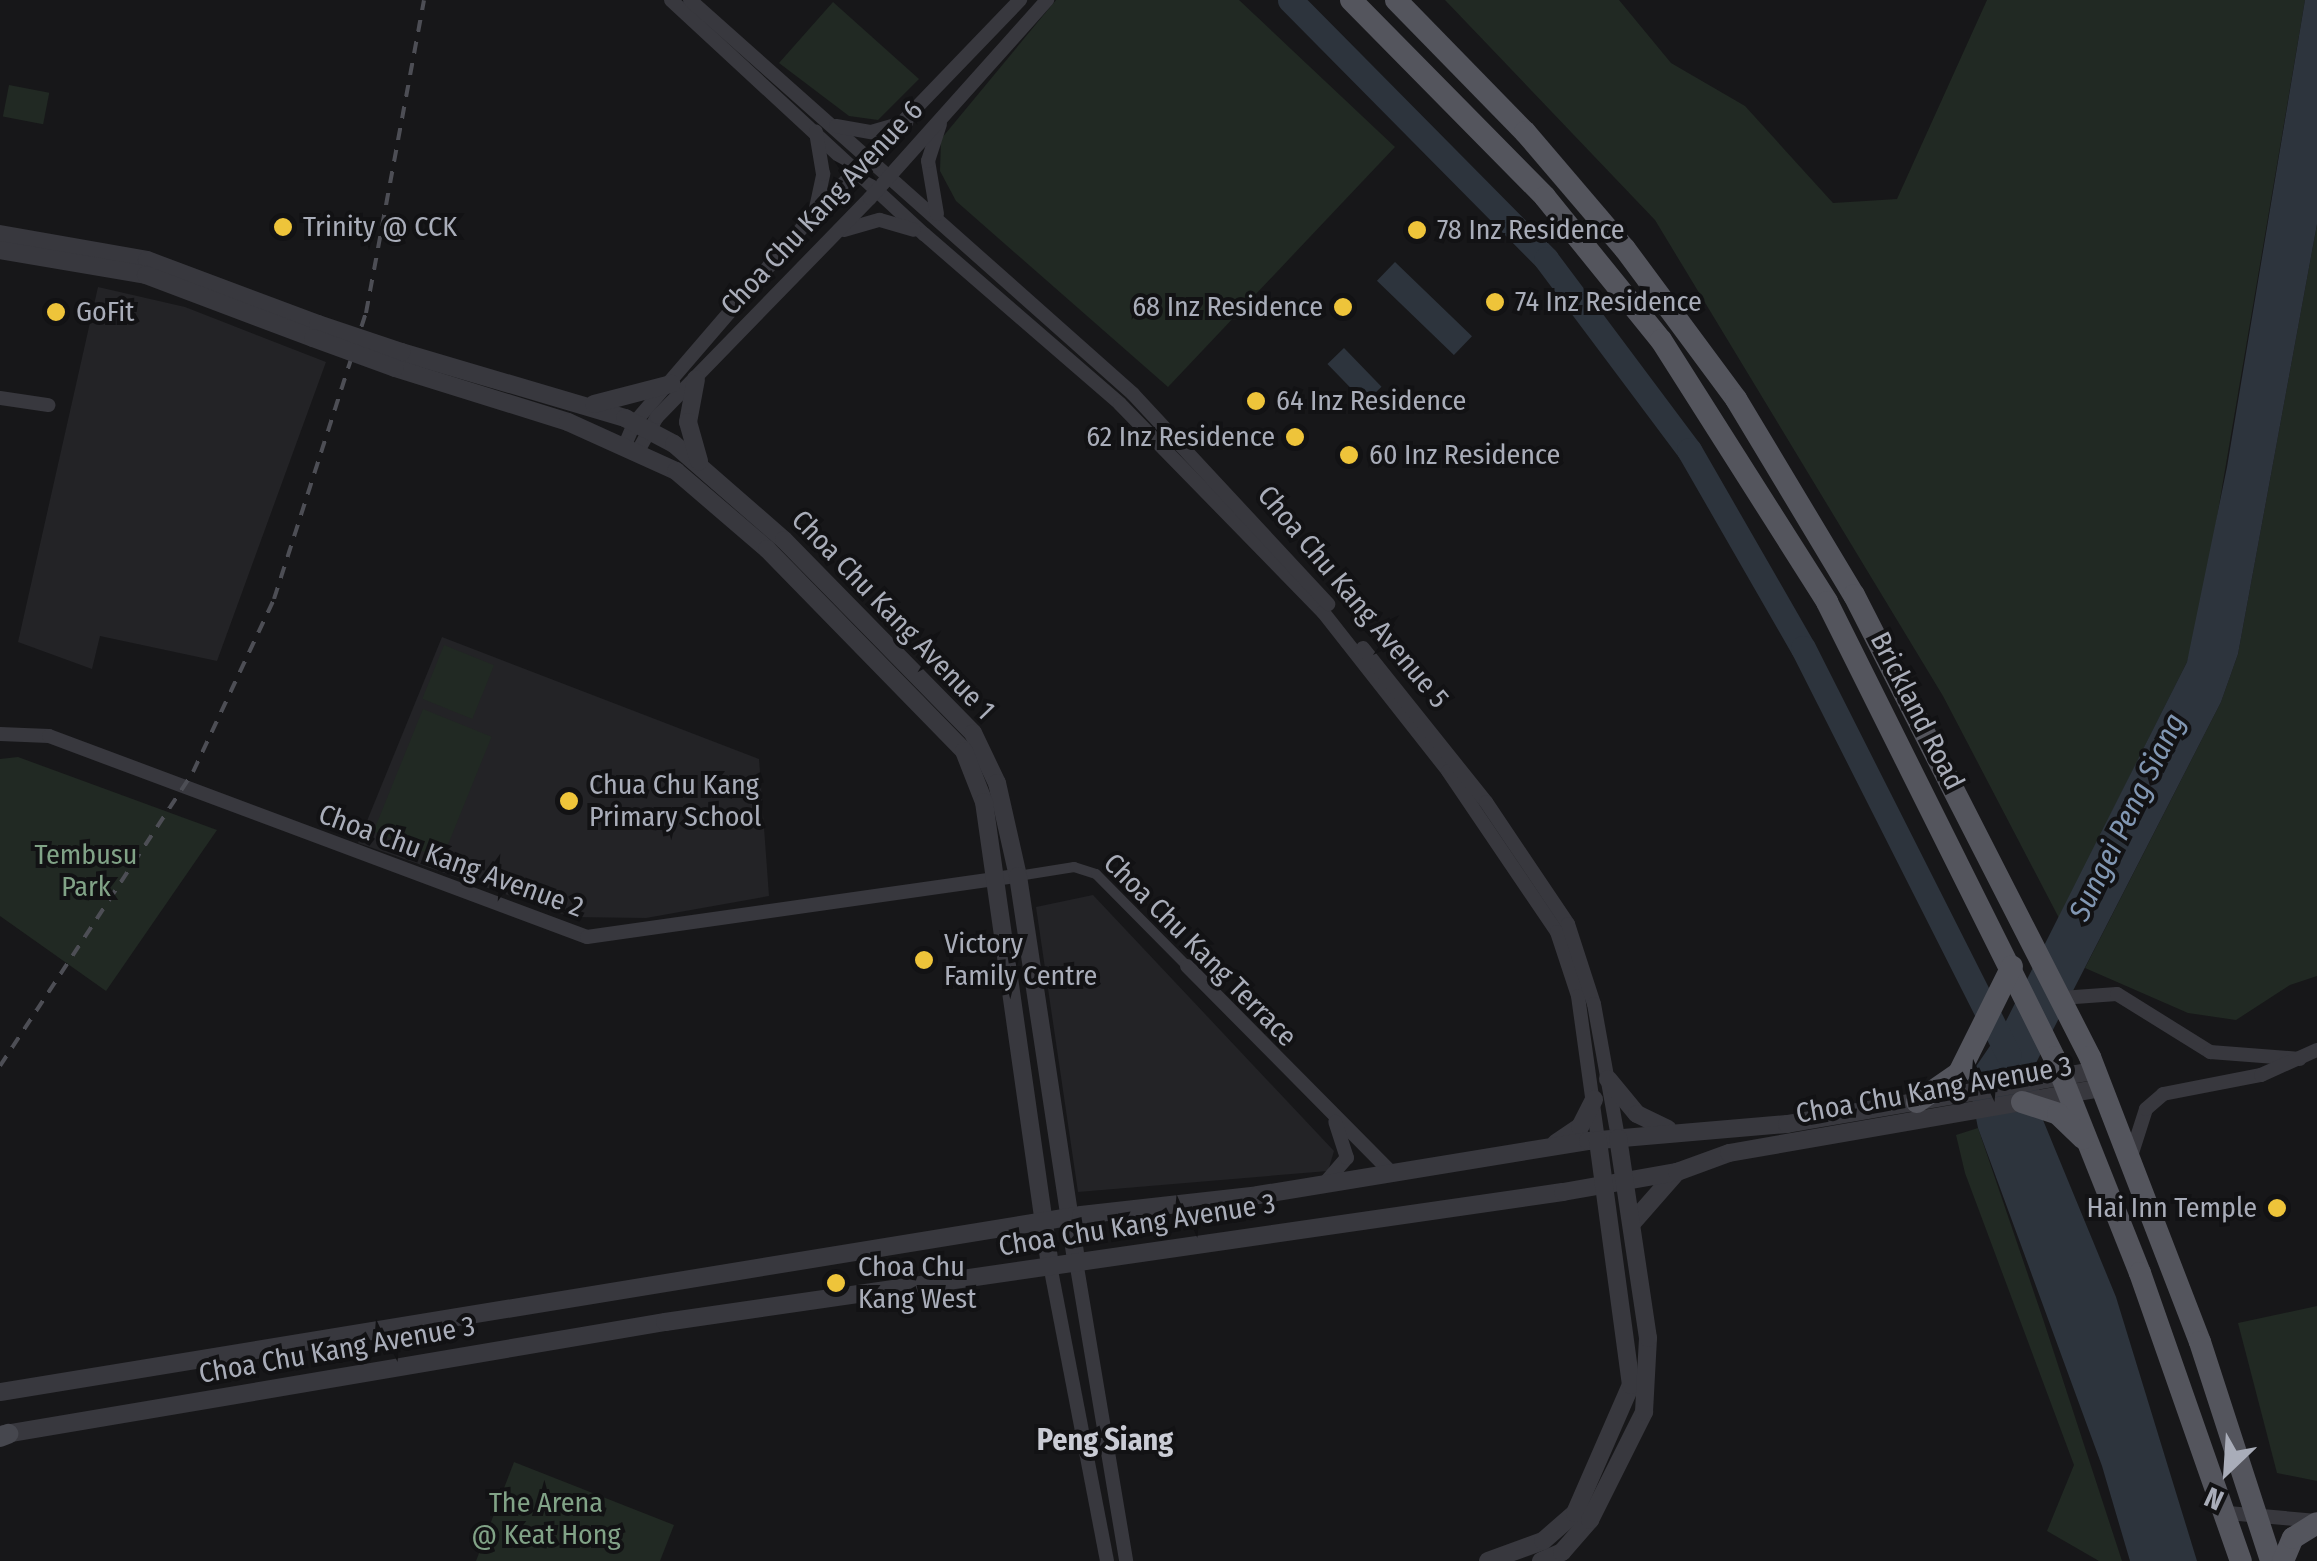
<!DOCTYPE html>
<html>
<head>
<meta charset="utf-8">
<style>
  body { margin:0 }
  #map { position:relative; width:2317px; height:1561px; overflow:hidden; background:#171719; font-family:"Fira Sans Condensed",sans-serif }
  div>[style] { position:absolute }
  .built>* { inset:0; background:#232326 }
  .green>* { inset:0; background:#212923; transform-origin:0 0 }
  .water>* { inset:0; background:#2d343d; transform-origin:0 0 }
  .river>* { height:25px; margin:-12.5px; padding:0 12.5px; transform-origin:12.5px; border-radius:12.5px; background:#2d343d }
  .pedestrian>* { height:10px; margin:-5px; padding:0 5px; transform-origin:5px; border-radius:5px; background:#38383e }
  .minor>* { height:14px; margin:-7px; padding:0 7px; transform-origin:7px; border-radius:7px; background:#38383e }
  .tertiary>* { height:18px; margin:-9px; padding:0 9px; transform-origin:9px; border-radius:9px; background:#38383e }
  .secondary>* { height:20px; margin:-10px; padding:0 10px; transform-origin:10px; border-radius:10px; background:#46474e }
  .primary>* { height:22px; margin:-11px; padding:0 11px; transform-origin:11px; border-radius:11px; background:#54555d }
  .rail>* { height:4px; margin-top:-2px; transform-origin:0; background:repeating-linear-gradient(90deg,#4d4e55 0 12px,transparent 0 22px) }
  .tertiary-bridge>* { height:18px; margin:-9px; padding:0 9px; transform-origin:9px; border-radius:9px; background:#38383e }
  .dots>* { width:28px; height:28px; translate:-50% -50%; box-sizing:border-box; border:5px solid #121214; border-radius:50% }
  span { translate:-50% -50%; white-space:nowrap; text-align:center; line-height:1.15; -webkit-text-stroke:8px #121214; paint-order:stroke }
  .street-label { font-size:28px; color:#a9adb9 }
  .poi-label { font-size:28px; color:#a9adb9 }
  .left { translate:0 -50%; text-align:left }
  .right { translate:-100% -50%; text-align:right }
  .park-label { font-size:28px; color:#81a387 }
  .water-label { font-size:30px; color:#8197b3; font-style:italic }
  .neighbourhood-label { font-size:30px; color:#caccd5; font-weight:700 }
  .north { position:absolute; left:2177px; top:1421px; width:100px; height:100px; -webkit-text-stroke:8px #121214; paint-order:stroke; rotate:205deg; font-size:28px; font-weight:700; line-height:40px; text-align:center; color:#a9adb9 }
  .north::after { content:''; display:block; margin:auto; width:35px; height:45px; background:#a9adb9; clip-path:polygon(50% 0,100% 100%,50% 72%,0 100%) }
</style>
</head>
<body>
<div id="map">
  <div class="built">
    <div style="clip-path:polygon(98px 287px,185px 307px,326px 362px,217px 661px,100px 636px,92px 669px,18px 642px)"></div>
    <div style="clip-path:polygon(442px 637px,759px 759px,769px 896px,646px 918px,571px 917px,358px 843px)"></div>
    <div style="clip-path:polygon(1093px 895px,1334px 1151px,1328px 1171px,1078px 1192px,1036px 907px)"></div>
  </div>
  <div class="green">
    <div style="clip-path:polygon(1056px 0,1239px 0,1395px 147px,1168px 387px,956px 201px,940px 171px,941px 139px)"></div>
    <div style="clip-path:polygon(1445px 0,1619px 0,1671px 63px,1745px 106px,1833px 203px,1897px 199px,1987px 0,2305px 0,2200px 617px,2187px 662px,2059px 918px,1943px 696px,1655px 220px)"></div>
    <div style="clip-path:polygon(833px 2px,919px 79px,878px 120px,849px 116px,779px 63px)"></div>
    <div style="left:9px;top:85px;width:41px;height:32px;rotate:11deg"></div>
    <div style="clip-path:polygon(2317px 224px,2317px 976px,2290px 985px,2236px 1020px,2188px 1013px,2085px 968px,2221px 702px,2238px 654px)"></div>
    <div style="left:444px;top:645px;width:54px;height:58px;rotate:22deg"></div>
    <div style="left:423px;top:709px;width:74px;height:132px;rotate:22deg"></div>
    <div style="clip-path:polygon(18px 757px,217px 830px,106px 991px,0 916px,0 759px)"></div>
    <div style="clip-path:polygon(1978px 1128px,2043px 1319px,2122px 1561px,2099px 1561px,2047px 1531px,2074px 1465px,1965px 1173px,1956px 1135px)"></div>
    <div style="clip-path:polygon(2317px 1306px,2317px 1481px,2277px 1473px,2238px 1323px)"></div>
    <div style="clip-path:polygon(514px 1462px,674px 1525px,660px 1561px,476px 1561px)"></div>
  </div>
  <div class="water">
    <div style="clip-path:polygon(2305px 0,2317px 0,2317px 224px,2238px 654px,2221px 702px,2036px 1063px,2043px 1120px,2116px 1297px,2197px 1561px,2130px 1561px,2102px 1466px,1978px 1128px,1968px 1078px,2003px 1027px,2187px 662px,2227px 467px)"></div>
    <div style="left:1395px;top:262px;width:107px;height:26px;rotate:44deg"></div>
    <div style="left:1344px;top:348px;width:54px;height:23px;rotate:46deg"></div>
  </div>
  <div class="river">
    <div style="left:1290px;top:0;width:364px;rotate:45.3deg"></div>
    <div style="left:1546px;top:259px;width:239px;rotate:53.2deg"></div>
    <div style="left:1689px;top:450px;width:228px;rotate:60.1deg"></div>
    <div style="left:1803px;top:648px;width:456px;rotate:63.2deg"></div>
  </div>
  <div class="pedestrian">
    <div style="left:1018px;top:876px;width:57px;rotate:-9.1deg"></div>
    <div style="left:1074px;top:867px;width:23px;rotate:18deg"></div>
    <div style="left:1096px;top:874px;width:129px;rotate:45.3deg"></div>
  </div>
  <div class="minor">
    <div style="left:671px;top:0;width:345px;rotate:42.8deg"></div>
    <div style="left:924px;top:234px;width:259px;rotate:40.9deg"></div>
    <div style="left:1120px;top:404px;width:291px;rotate:45.7deg"></div>
    <div style="left:1323px;top:612px;width:202px;rotate:51.8deg"></div>
    <div style="left:1448px;top:771px;width:194px;rotate:55.9deg"></div>
    <div style="left:1557px;top:932px;width:67px;rotate:71.8deg"></div>
    <div style="left:1578px;top:996px;width:145px;rotate:82.1deg"></div>
    <div style="left:690px;top:0;width:593px;rotate:41.65deg"></div>
    <div style="left:1133px;top:394px;width:287px;rotate:47.1deg"></div>
    <div style="left:836px;top:126px;width:36px;rotate:10deg"></div>
    <div style="left:871px;top:132px;width:37px;rotate:-16deg"></div>
    <div style="left:815px;top:213px;width:40px;rotate:-78deg"></div>
    <div style="left:823px;top:174px;width:43px;rotate:-99.5deg"></div>
    <div style="left:937px;top:214px;width:54px;rotate:-99.6deg"></div>
    <div style="left:928px;top:161px;width:39px;rotate:-72deg"></div>
    <div style="left:844px;top:230px;width:37px;rotate:-16deg"></div>
    <div style="left:880px;top:220px;width:35px;rotate:16deg"></div>
    <div style="left:0;top:398px;width:49px;rotate:8.3deg"></div>
    <div style="left:625px;top:445px;width:25px;rotate:-67deg"></div>
    <div style="left:635px;top:422px;width:276px;rotate:-49.3deg"></div>
    <div style="left:815px;top:213px;width:296px;rotate:-46.1deg"></div>
    <div style="left:638px;top:451px;width:39px;rotate:-61deg"></div>
    <div style="left:657px;top:417px;width:305px;rotate:-45.8deg"></div>
    <div style="left:870px;top:198px;width:266px;rotate:-48.2deg"></div>
    <div style="left:1363px;top:648px;width:197px;rotate:51.4deg"></div>
    <div style="left:1486px;top:802px;width:147px;rotate:56.1deg"></div>
    <div style="left:1568px;top:924px;width:84px;rotate:72deg"></div>
    <div style="left:1594px;top:1004px;width:136px;rotate:79.8deg"></div>
    <div style="left:0;top:734px;width:49px;rotate:2.3deg"></div>
    <div style="left:49px;top:736px;width:574px;rotate:20.49deg"></div>
    <div style="left:587px;top:937px;width:435px;rotate:-8.1deg"></div>
    <div style="left:1187px;top:966px;width:293px;rotate:45.3deg"></div>
    <div style="left:2061px;top:998px;width:56px;rotate:-4.1deg"></div>
    <div style="left:2117px;top:994px;width:110px;rotate:31.9deg"></div>
    <div style="left:2210px;top:1052px;width:90px;rotate:4.4deg"></div>
    <div style="left:2131px;top:1156px;width:49px;rotate:-72.3deg"></div>
    <div style="left:2146px;top:1109px;width:23px;rotate:-41deg"></div>
    <div style="left:2163px;top:1094px;width:100px;rotate:-11deg"></div>
    <div style="left:2261px;top:1075px;width:61px;rotate:-24.1deg"></div>
    <div style="left:1324px;top:1184px;width:35px;rotate:-49deg"></div>
    <div style="left:1347px;top:1158px;width:38px;rotate:-108deg"></div>
    <div style="left:1076px;top:1261px;width:304px;rotate:80.5deg"></div>
    <div style="left:1050px;top:1265px;width:301px;rotate:79.1deg"></div>
    <div style="left:2228px;top:1513px;width:89px;rotate:5.1deg"></div>
  </div>
  <div class="tertiary">
    <div style="left:0;top:234px;width:149px;rotate:10deg"></div>
    <div style="left:147px;top:260px;width:183px;rotate:20.5deg"></div>
    <div style="left:0;top:250px;width:148px;rotate:9.7deg"></div>
    <div style="left:146px;top:275px;width:178px;rotate:20.7deg"></div>
    <div style="left:401px;top:352px;width:234px;rotate:16.4deg"></div>
    <div style="left:625px;top:418px;width:55px;rotate:28deg"></div>
    <div style="left:674px;top:444px;width:146px;rotate:41.1deg"></div>
    <div style="left:784px;top:540px;width:270px;rotate:45.6deg"></div>
    <div style="left:973px;top:733px;width:55px;rotate:64.4deg"></div>
    <div style="left:997px;top:783px;width:95px;rotate:77.3deg"></div>
    <div style="left:1018px;top:876px;width:389px;rotate:81.4deg"></div>
    <div style="left:395px;top:368px;width:181px;rotate:17.3deg"></div>
    <div style="left:568px;top:422px;width:119px;rotate:24.4deg"></div>
    <div style="left:676px;top:471px;width:120px;rotate:40.6deg"></div>
    <div style="left:767px;top:549px;width:282px;rotate:45.7deg"></div>
    <div style="left:964px;top:751px;width:55px;rotate:68.6deg"></div>
    <div style="left:984px;top:802px;width:468px;rotate:81.9deg"></div>
    <div style="left:696px;top:379px;width:44px;rotate:100.5deg"></div>
    <div style="left:688px;top:422px;width:41px;rotate:74.2deg"></div>
    <div style="left:594px;top:404px;width:80px;rotate:-14.6deg"></div>
    <div style="left:1608px;top:1079px;width:45px;rotate:50.4deg"></div>
    <div style="left:1637px;top:1114px;width:34px;rotate:26deg"></div>
    <div style="left:1556px;top:1143px;width:29px;rotate:-34deg"></div>
    <div style="left:1580px;top:1127px;width:31px;rotate:-63deg"></div>
    <div style="left:1633px;top:1222px;width:67px;rotate:-48.7deg"></div>
    <div style="left:0;top:1392px;width:1095px;rotate:-9.3deg"></div>
    <div style="left:1081px;top:1215px;width:178px;rotate:-6.4deg"></div>
    <div style="left:1258px;top:1195px;width:334px;rotate:-9.3deg"></div>
    <div style="left:1588px;top:1141px;width:200px;rotate:-4.9deg"></div>
    <div style="left:1787px;top:1124px;width:313px;rotate:-9.8deg"></div>
    <div style="left:0;top:1435px;width:675px;rotate:-9.64deg"></div>
    <div style="left:665px;top:1322px;width:907px;rotate:-8.24deg"></div>
    <div style="left:1563px;top:1192px;width:116px;rotate:-10deg"></div>
    <div style="left:1677px;top:1172px;width:55px;rotate:-20.1deg"></div>
    <div style="left:1729px;top:1153px;width:380px;rotate:-9.9deg"></div>
    <div style="left:1488px;top:1561px;width:59px;rotate:-20deg"></div>
    <div style="left:1543px;top:1541px;width:43px;rotate:-41.2deg"></div>
    <div style="left:1575px;top:1513px;width:140px;rotate:-66.4deg"></div>
    <div style="left:1631px;top:1385px;width:247px;rotate:-97.7deg"></div>
    <div style="left:1541px;top:1561px;width:23px;rotate:-23deg"></div>
    <div style="left:1562px;top:1552px;width:43px;rotate:-48.8deg"></div>
    <div style="left:1590px;top:1520px;width:121px;rotate:-63.4deg"></div>
    <div style="left:1644px;top:1412px;width:74px;rotate:-86.9deg"></div>
    <div style="left:1648px;top:1338px;width:202px;rotate:-98.5deg"></div>
  </div>
  <div class="secondary">
    <div style="left:0;top:1437px;width:9px;rotate:-21deg"></div>
  </div>
  <div class="primary">
    <div style="left:1351px;top:0;width:276px;rotate:45.4deg"></div>
    <div style="left:1545px;top:197px;width:184px;rotate:51deg"></div>
    <div style="left:1661px;top:340px;width:310px;rotate:57.6deg"></div>
    <div style="left:1827px;top:602px;width:508px;rotate:63.49deg"></div>
    <div style="left:2054px;top:1057px;width:232px;rotate:68.3deg"></div>
    <div style="left:2140px;top:1273px;width:305px;rotate:70.7deg"></div>
    <div style="left:1396px;top:0;width:185px;rotate:45.7deg"></div>
    <div style="left:1525px;top:132px;width:154px;rotate:49.5deg"></div>
    <div style="left:1625px;top:249px;width:187px;rotate:53.5deg"></div>
    <div style="left:1736px;top:399px;width:229px;rotate:59deg"></div>
    <div style="left:1854px;top:595px;width:519px;rotate:62.94deg"></div>
    <div style="left:2090px;top:1057px;width:305px;rotate:68.9deg"></div>
    <div style="left:2200px;top:1342px;width:230px;rotate:72deg"></div>
    <div style="left:1917px;top:1102px;width:51px;rotate:-34.6deg"></div>
    <div style="left:1959px;top:1073px;width:119px;rotate:-63.6deg"></div>
    <div style="left:2022px;top:1102px;width:38px;rotate:18deg"></div>
    <div style="left:2058px;top:1114px;width:35px;rotate:44deg"></div>
    <div style="left:2283px;top:1561px;width:25px;rotate:-67deg"></div>
    <div style="left:2293px;top:1538px;width:28px;rotate:-32deg"></div>
  </div>
  <div class="rail">
    <div style="left:0;top:1066px;width:352px;rotate:-56.7deg"></div>
    <div style="left:193px;top:772px;width:191px;rotate:-64.9deg"></div>
    <div style="left:274px;top:599px;width:300px;rotate:-72.2deg"></div>
    <div style="left:366px;top:313px;width:318px;rotate:-79.5deg"></div>
  </div>
  <div class="tertiary-bridge">
    <div style="left:318px;top:324px;width:88px;rotate:18.6deg"></div>
    <div style="left:313px;top:338px;width:87px;rotate:20.1deg"></div>
  </div>
  <div class="dots">
    <div style="left:283px;top:227px;background:#eec43a"></div>
    <div style="left:1417px;top:230px;background:#eec43a"></div>
    <div style="left:1495px;top:302px;background:#eec43a"></div>
    <div style="left:1343px;top:307px;background:#eec43a"></div>
    <div style="left:56px;top:312px;background:#eec43a"></div>
    <div style="left:1256px;top:401px;background:#eec43a"></div>
    <div style="left:1295px;top:437px;background:#eec43a"></div>
    <div style="left:1349px;top:455px;background:#eec43a"></div>
    <div style="left:569px;top:801px;background:#eec43a"></div>
    <div style="left:924px;top:960px;background:#eec43a"></div>
    <div style="left:2277px;top:1208px;background:#eec43a"></div>
    <div style="left:836px;top:1283px;background:#eec43a"></div>
  </div>
  <div class="street-label">
    <span style="left:822px;top:208px;rotate:-47deg">Choa Chu Kang Avenue 6</span>
    <span style="left:1353px;top:597px;rotate:50deg">Choa Chu Kang Avenue 5</span>
    <span style="left:893px;top:615px;rotate:46deg">Choa Chu Kang Avenue 1</span>
    <span style="left:1917px;top:711px;rotate:63deg">Brickland Road</span>
    <span style="left:451px;top:861px;rotate:20deg">Choa Chu Kang Avenue 2</span>
    <span style="left:1200px;top:950px;rotate:45deg">Choa Chu Kang Terrace</span>
    <span style="left:1934px;top:1090px;rotate:-10deg">Choa Chu Kang Avenue 3</span>
    <span style="left:1137px;top:1225px;rotate:-9deg">Choa Chu Kang Avenue 3</span>
    <span style="left:337px;top:1350px;rotate:-10deg">Choa Chu Kang Avenue 3</span>
  </div>
  <div class="poi-label">
    <span class="left" style="left:303px;top:227px">Trinity @ CCK</span>
    <span class="left" style="left:1437px;top:230px">78 Inz Residence</span>
    <span class="left" style="left:1515px;top:302px">74 Inz Residence</span>
    <span class="right" style="left:1323px;top:307px">68 Inz Residence</span>
    <span class="left" style="left:76px;top:312px">GoFit</span>
    <span class="left" style="left:1276px;top:401px">64 Inz Residence</span>
    <span class="right" style="left:1275px;top:437px">62 Inz Residence</span>
    <span class="left" style="left:1369px;top:455px">60 Inz Residence</span>
    <span class="left" style="left:589px;top:801px">Chua Chu Kang<br>Primary School</span>
    <span class="left" style="left:944px;top:960px">Victory<br>Family Centre</span>
    <span class="right" style="left:2257px;top:1208px">Hai Inn Temple</span>
    <span class="left" style="left:858px;top:1283px">Choa Chu<br>Kang West</span>
  </div>
  <div class="park-label">
    <span style="left:86px;top:871px">Tembusu<br>Park</span>
    <span style="left:546px;top:1519px">The Arena<br>@ Keat Hong</span>
  </div>
  <div class="water-label">
    <span style="left:2127px;top:817px;rotate:-64deg">Sungei Peng Siang</span>
  </div>
  <div class="neighbourhood-label">
    <span style="left:1105px;top:1440px">Peng Siang</span>
  </div>
  <div class="north">N</div>
</div>
</body>
</html>
